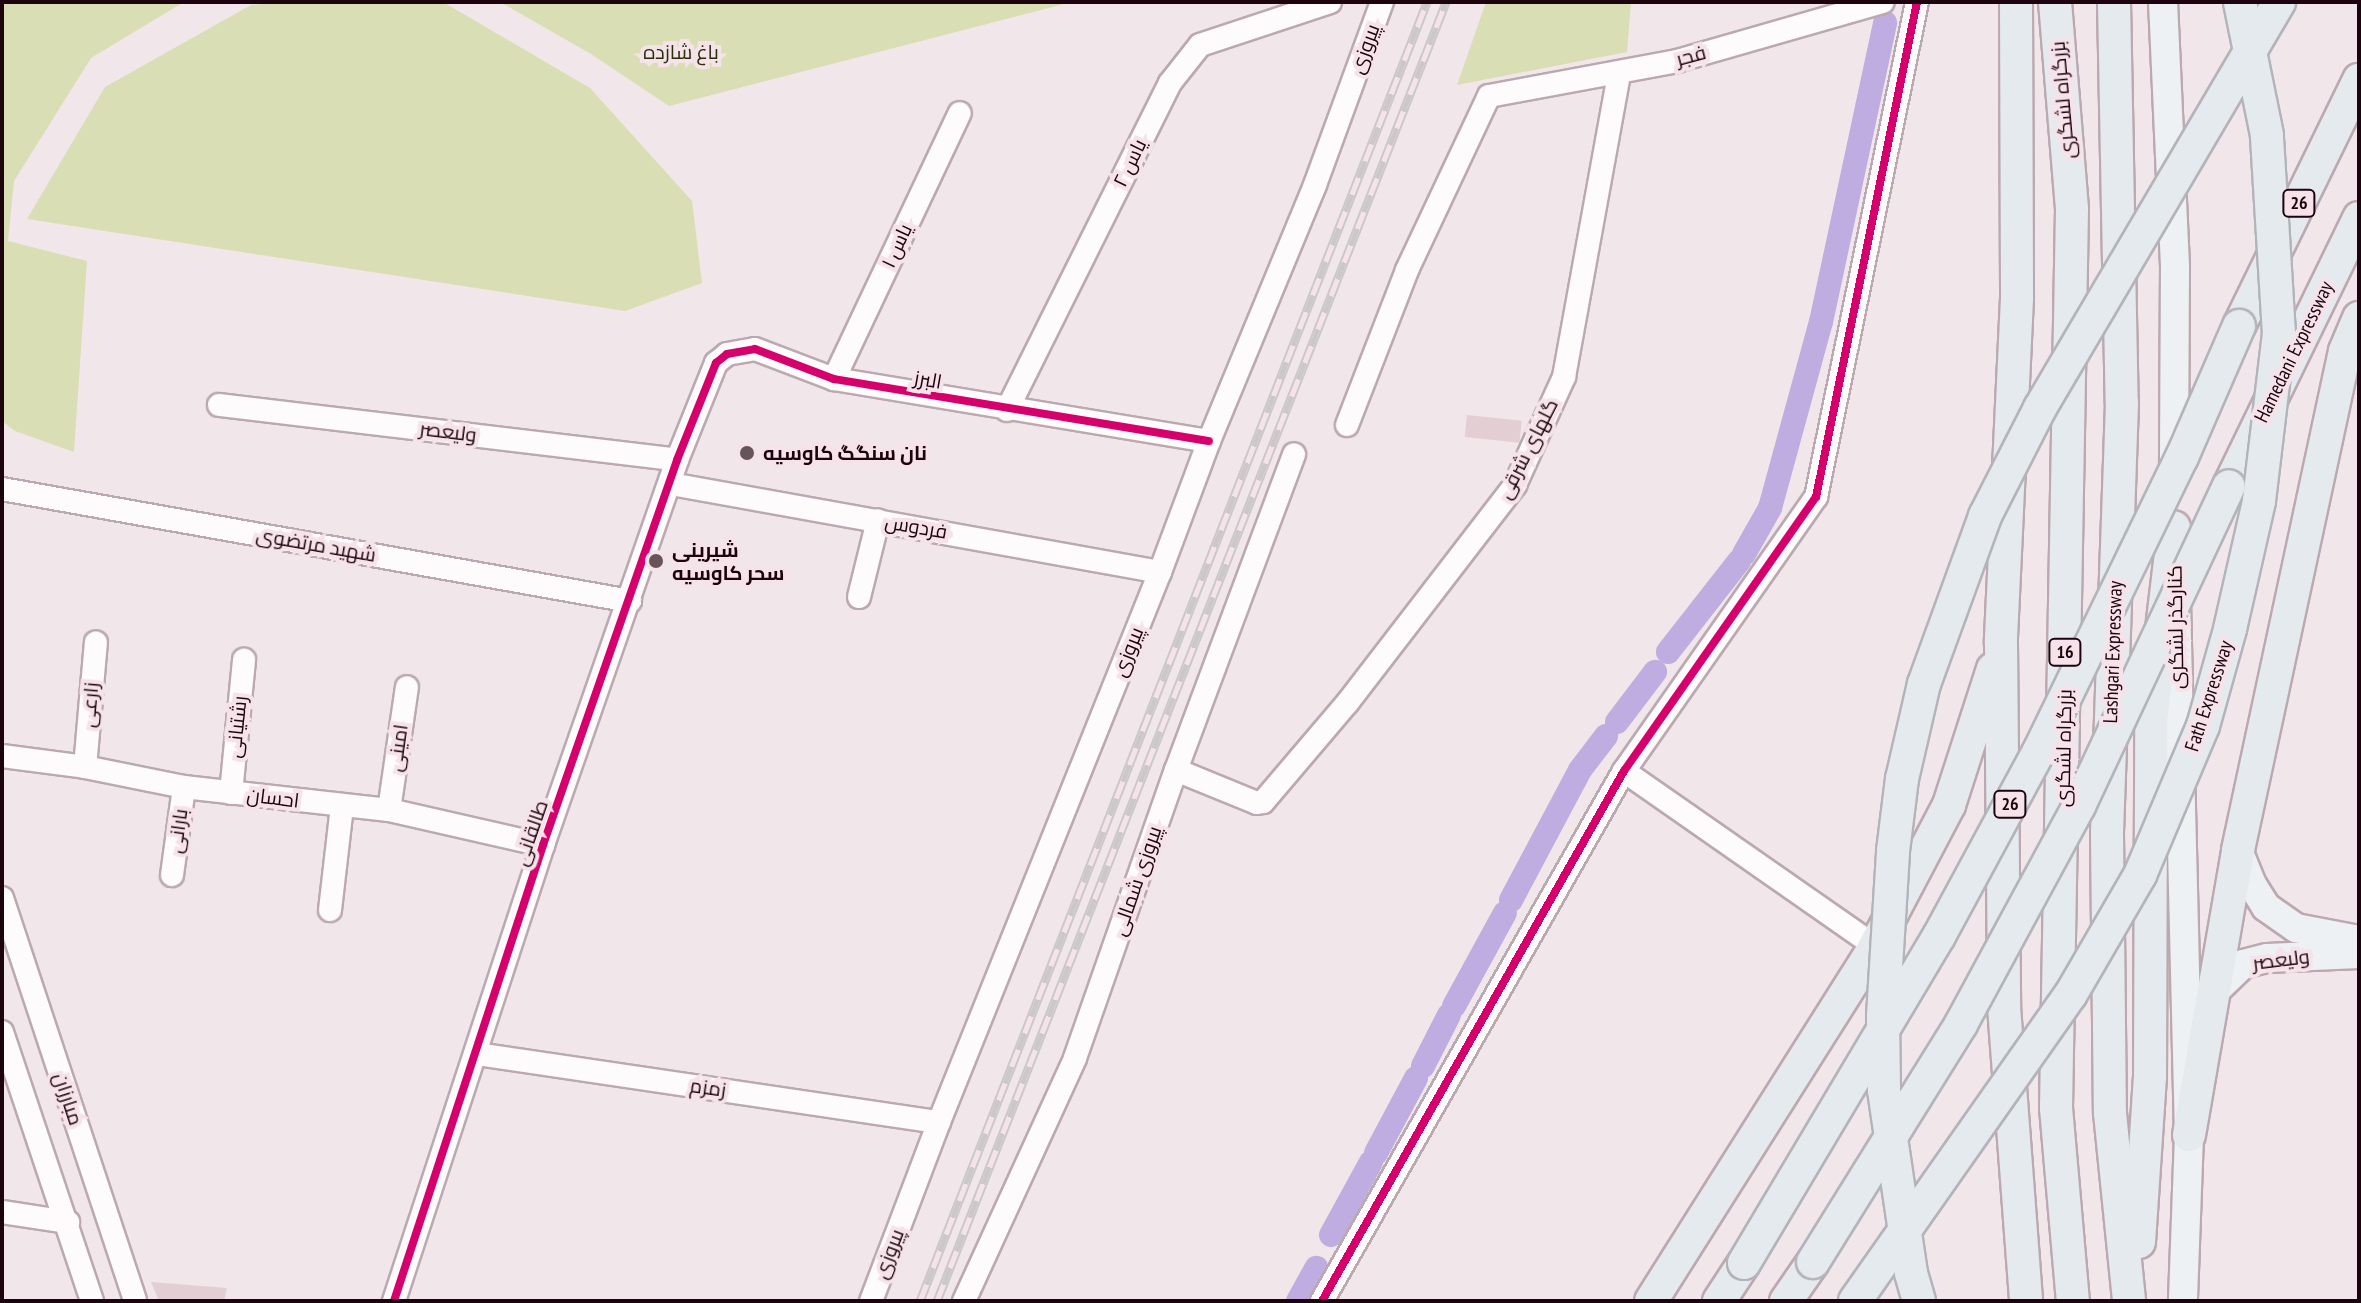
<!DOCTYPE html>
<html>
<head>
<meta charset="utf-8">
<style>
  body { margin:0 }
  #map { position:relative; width:2361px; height:1303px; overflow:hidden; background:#f1e7ea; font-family:"PT Sans Narrow",Cairo,sans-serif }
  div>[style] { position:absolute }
  .green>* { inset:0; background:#d9deb4 }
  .canal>* { height:24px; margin:-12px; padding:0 12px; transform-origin:12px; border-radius:12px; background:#bface0 }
  .building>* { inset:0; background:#e3ced4; transform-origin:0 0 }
  .roads { filter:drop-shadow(2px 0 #bca9b0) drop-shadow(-2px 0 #bca9b0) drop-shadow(0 2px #bca9b0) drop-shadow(0 -2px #bca9b0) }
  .minor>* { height:22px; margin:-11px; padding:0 11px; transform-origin:11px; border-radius:11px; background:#fdfbfc }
  .major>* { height:28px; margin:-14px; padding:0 14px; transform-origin:14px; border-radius:14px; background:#eef1f3 }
  .highway>* { height:32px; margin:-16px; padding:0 16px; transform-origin:16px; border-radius:16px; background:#e5eaef }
  .rail>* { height:9px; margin-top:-4.5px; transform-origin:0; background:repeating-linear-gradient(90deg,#f5e3e9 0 18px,#ccc8c9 0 36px); box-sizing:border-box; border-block:2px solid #ccc8c9 }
  .bridges { filter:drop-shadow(2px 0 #b3b4ba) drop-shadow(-2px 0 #b3b4ba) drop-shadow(0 2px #b3b4ba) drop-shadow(0 -2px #b3b4ba) }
  .highway-bridge>* { height:32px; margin:-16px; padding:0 16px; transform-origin:16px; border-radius:16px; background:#e5eaef }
  .cycleway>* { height:8px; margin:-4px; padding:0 4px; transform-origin:4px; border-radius:4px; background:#d6006c }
  .dots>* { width:22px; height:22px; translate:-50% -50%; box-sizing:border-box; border:4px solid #f5e3e9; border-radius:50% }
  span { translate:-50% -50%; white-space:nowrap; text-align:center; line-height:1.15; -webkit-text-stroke:8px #f5e3e9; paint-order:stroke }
  .shield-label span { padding:2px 6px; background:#f5e3e9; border:2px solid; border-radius:6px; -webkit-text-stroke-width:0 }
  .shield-label { font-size:18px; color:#1d030d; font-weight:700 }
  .street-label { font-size:20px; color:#1d030d }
  .park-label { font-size:20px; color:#282d0a }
  .poi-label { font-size:20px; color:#1d030d; font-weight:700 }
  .left { translate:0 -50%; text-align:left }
  .frame { position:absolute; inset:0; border:4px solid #1d030d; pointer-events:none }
</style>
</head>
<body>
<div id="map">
  <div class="green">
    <div style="clip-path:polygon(2px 2px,184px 2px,91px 58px,14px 181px,8px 241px,87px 261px,74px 452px,15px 431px,2px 421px)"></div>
    <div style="clip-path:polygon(281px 2px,443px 2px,590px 88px,692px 201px,702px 283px,625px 311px,27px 219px,105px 87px,251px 5px)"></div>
    <div style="clip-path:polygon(500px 2px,1072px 2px,669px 106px,591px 54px)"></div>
    <div style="clip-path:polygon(1486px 2px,1631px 2px,1627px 52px,1457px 85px)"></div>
  </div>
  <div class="canal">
    <div style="left:1744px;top:554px;width:53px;rotate:-60.5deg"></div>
    <div style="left:1770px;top:508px;width:193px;rotate:-74.7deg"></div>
    <div style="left:1821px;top:322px;width:306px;rotate:-77.9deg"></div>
    <div style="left:1668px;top:652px;width:115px;rotate:-52deg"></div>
    <div style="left:1617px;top:722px;width:63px;rotate:-52.8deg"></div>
    <div style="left:1511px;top:900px;width:147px;rotate:-62deg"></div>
    <div style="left:1580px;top:770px;width:43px;rotate:-52.6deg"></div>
    <div style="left:1454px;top:1006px;width:106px;rotate:-61.3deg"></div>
    <div style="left:1423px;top:1066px;width:57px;rotate:-63deg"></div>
    <div style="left:1376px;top:1153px;width:85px;rotate:-61.9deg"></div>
    <div style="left:1331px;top:1235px;width:83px;rotate:-61.3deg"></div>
    <div style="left:1298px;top:1301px;width:38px;rotate:-61deg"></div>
  </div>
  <div class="building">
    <div style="left:1467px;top:415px;width:55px;height:22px;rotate:6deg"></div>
    <div style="clip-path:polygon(151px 1282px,227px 1288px,224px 1301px,159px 1301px)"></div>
  </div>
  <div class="roads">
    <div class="minor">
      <div style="left:834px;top:379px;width:294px;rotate:-64.7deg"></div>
      <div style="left:219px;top:405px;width:461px;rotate:6.8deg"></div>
      <div style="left:1007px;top:410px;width:365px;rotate:-63.5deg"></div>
      <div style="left:1170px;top:83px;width:48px;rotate:-51.7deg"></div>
      <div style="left:1200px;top:45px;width:137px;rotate:-18.3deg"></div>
      <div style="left:1347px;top:425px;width:166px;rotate:-68.8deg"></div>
      <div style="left:1407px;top:270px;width:192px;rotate:-64.8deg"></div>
      <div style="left:1489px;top:96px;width:191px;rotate:-10.5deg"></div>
      <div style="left:1677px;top:61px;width:214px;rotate:-16deg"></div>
      <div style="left:671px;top:484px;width:497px;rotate:10.2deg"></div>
      <div style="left:2px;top:489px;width:638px;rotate:10.11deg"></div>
      <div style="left:859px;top:597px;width:79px;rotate:-76.1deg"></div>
      <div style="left:2px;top:756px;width:84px;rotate:7.5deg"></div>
      <div style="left:85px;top:767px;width:101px;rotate:11.4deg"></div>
      <div style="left:184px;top:787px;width:206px;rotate:6.4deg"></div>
      <div style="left:389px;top:810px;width:158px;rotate:12.8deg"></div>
      <div style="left:85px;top:767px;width:125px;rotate:-85deg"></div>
      <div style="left:1176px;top:770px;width:87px;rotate:22.2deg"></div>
      <div style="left:1257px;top:803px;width:6px;rotate:-9deg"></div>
      <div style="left:1263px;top:802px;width:131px;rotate:-49.6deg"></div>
      <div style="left:1348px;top:702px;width:274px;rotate:-52.4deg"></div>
      <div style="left:1515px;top:485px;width:119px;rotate:-65.6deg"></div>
      <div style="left:1564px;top:377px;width:309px;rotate:-79.7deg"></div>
      <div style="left:1624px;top:771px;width:306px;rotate:34.9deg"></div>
      <div style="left:231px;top:793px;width:134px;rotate:-84.4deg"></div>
      <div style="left:389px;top:810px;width:124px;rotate:-81.7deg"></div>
      <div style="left:172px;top:875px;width:89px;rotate:-82.2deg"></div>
      <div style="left:2px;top:898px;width:424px;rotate:71.7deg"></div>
      <div style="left:330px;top:910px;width:105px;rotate:-83.4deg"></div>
      <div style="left:2px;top:1032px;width:284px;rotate:71.5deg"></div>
      <div style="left:477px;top:1054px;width:467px;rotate:8.4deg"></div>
      <div style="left:2px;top:1212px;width:67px;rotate:8.6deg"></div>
      <div style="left:394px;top:1301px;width:480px;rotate:-71.9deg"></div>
      <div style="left:543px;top:845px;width:408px;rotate:-70.8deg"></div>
      <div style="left:677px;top:460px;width:105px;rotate:-68.1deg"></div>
      <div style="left:716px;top:363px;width:14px;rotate:-39deg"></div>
      <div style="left:727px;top:354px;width:28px;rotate:-10deg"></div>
      <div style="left:755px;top:349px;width:85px;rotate:20.8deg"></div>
      <div style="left:834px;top:379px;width:380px;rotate:9.4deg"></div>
      <div style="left:871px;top:1301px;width:191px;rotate:-69.2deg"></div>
      <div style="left:939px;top:1122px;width:593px;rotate:-68.11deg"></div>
      <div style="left:1160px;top:572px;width:140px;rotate:-69.5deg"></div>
      <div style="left:1209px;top:441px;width:277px;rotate:-67.5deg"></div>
      <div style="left:1315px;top:185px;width:195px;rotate:-69.9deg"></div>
      <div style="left:964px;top:1301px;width:267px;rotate:-65.4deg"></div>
      <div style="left:1075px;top:1058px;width:305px;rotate:-70.7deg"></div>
      <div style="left:1176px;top:770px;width:337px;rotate:-69.5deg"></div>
      <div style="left:1322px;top:1301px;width:610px;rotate:-60.33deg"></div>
      <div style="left:1624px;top:771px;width:335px;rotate:-55deg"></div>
      <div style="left:1816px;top:497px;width:505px;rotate:-78.47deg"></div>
    </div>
    <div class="major">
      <div style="left:2163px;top:2px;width:265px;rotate:87.4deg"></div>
      <div style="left:2175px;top:267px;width:206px;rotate:90.3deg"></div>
      <div style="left:2176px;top:602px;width:533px;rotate:88.6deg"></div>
      <div style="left:2189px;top:1135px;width:166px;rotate:92.1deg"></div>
      <div style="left:2238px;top:850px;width:35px;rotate:68deg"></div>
      <div style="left:2251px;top:883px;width:28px;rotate:58deg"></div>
      <div style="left:2266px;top:907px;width:37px;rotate:35deg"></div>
      <div style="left:2296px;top:928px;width:64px;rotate:10.8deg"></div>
      <div style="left:2214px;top:992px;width:40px;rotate:-44deg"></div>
      <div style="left:2243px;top:964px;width:25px;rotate:-14deg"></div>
      <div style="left:2267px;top:958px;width:92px;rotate:-2.5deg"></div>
    </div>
    <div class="highway">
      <div style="left:2016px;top:2px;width:296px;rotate:89.8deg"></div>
      <div style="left:2017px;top:298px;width:345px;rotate:92.7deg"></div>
      <div style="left:2001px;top:643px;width:364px;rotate:89.5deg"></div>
      <div style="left:2004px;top:1007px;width:295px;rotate:85.7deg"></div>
      <div style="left:2055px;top:2px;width:208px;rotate:85.3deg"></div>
      <div style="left:2072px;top:209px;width:899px;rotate:91.02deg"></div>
      <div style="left:2056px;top:1108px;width:194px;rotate:85deg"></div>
      <div style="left:2114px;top:2px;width:401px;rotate:88.9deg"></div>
      <div style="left:2122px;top:403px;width:430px;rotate:92deg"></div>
      <div style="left:2107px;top:833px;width:280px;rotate:89.4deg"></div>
      <div style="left:2110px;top:1113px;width:189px;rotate:84.2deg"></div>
      <div style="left:2239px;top:326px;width:274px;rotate:-64deg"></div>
      <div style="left:2229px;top:486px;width:298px;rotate:-64.1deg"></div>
      <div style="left:2189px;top:1135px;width:289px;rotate:-80.2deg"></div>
      <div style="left:2238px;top:850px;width:510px;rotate:-77.9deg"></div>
      <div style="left:2345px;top:351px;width:36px;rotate:-67deg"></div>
      <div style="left:2139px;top:1242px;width:165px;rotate:-86.2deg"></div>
      <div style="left:2150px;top:1077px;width:356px;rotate:-89.8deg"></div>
      <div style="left:2151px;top:721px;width:195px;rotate:-83.2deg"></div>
      <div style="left:1651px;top:1301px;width:420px;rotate:-57.7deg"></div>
      <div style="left:1875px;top:946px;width:159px;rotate:-62.3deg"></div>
      <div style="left:1949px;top:805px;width:143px;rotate:-72.1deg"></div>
      <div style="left:1719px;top:1301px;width:45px;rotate:-56.7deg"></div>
      <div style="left:1786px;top:1301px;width:47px;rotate:-55.3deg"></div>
    </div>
  </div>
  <div class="rail">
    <div style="left:920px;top:1301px;width:1394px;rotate:-68.68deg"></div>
    <div style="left:937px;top:1301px;width:1395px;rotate:-68.6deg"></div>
  </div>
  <div class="bridges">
    <div class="highway-bridge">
      <div style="left:1813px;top:1262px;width:280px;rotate:-58.1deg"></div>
      <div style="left:1961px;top:1024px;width:248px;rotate:-61.6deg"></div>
      <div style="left:2079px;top:806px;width:353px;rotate:-64.9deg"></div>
      <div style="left:1744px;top:1263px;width:381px;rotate:-59.2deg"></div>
      <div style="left:1939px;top:936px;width:210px;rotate:-61.6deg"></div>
      <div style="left:2039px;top:751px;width:327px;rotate:-64.1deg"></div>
      <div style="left:2182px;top:457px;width:143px;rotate:-66.5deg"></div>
      <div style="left:1855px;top:1301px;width:375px;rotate:-54.9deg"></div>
      <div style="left:2071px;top:994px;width:138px;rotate:-59.9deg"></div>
      <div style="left:2140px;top:875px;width:162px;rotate:-67.1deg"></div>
      <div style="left:2203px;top:726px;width:101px;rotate:-74.4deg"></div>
      <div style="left:2230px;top:629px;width:131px;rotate:-77.2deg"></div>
      <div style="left:2259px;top:501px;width:168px;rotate:-83.2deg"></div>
      <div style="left:2279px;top:334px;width:199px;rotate:-93.5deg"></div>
      <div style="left:2267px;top:135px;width:136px;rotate:-101.5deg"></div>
      <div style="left:1919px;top:1301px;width:29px;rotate:-106deg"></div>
      <div style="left:1911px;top:1273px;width:185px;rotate:-98.4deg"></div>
      <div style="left:1884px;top:1090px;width:74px;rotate:-90.8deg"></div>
      <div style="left:1883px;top:1016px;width:165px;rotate:-86.5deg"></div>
      <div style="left:1893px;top:851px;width:73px;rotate:-82.9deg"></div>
      <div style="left:1902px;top:779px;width:98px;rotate:-77deg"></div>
      <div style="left:1924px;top:684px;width:179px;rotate:-70deg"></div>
      <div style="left:1985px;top:516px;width:121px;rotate:-63deg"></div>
      <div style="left:2040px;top:408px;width:471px;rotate:-59.5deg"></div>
    </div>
  </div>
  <div class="cycleway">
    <div style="left:394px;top:1301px;width:480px;rotate:-71.9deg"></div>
    <div style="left:543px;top:845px;width:408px;rotate:-70.8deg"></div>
    <div style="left:677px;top:460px;width:105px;rotate:-68.1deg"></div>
    <div style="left:716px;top:363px;width:14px;rotate:-39deg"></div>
    <div style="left:727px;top:354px;width:28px;rotate:-10deg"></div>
    <div style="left:755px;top:349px;width:85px;rotate:20.8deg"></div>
    <div style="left:834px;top:379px;width:380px;rotate:9.4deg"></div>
    <div style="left:1322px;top:1301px;width:610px;rotate:-60.33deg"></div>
    <div style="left:1624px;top:771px;width:335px;rotate:-55deg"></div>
    <div style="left:1816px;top:497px;width:505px;rotate:-78.47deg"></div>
  </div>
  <div class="dots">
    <div style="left:747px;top:453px;background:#67535a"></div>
    <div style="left:656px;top:561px;background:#67535a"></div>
  </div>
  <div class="shield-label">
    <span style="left:2299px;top:203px">26</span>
    <span style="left:2065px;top:652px">16</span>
    <span style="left:2010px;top:804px">26</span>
  </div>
  <div class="street-label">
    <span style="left:1365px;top:49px;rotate:-70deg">پیروزی</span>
    <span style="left:1691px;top:56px;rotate:-15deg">فجر</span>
    <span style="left:2063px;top:100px;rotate:-95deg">بزرگراه لشگری</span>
    <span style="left:1130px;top:163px;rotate:-64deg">یاس ۲</span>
    <span style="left:897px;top:246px;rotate:-65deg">یاس ۱</span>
    <span style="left:2294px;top:352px;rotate:-64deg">Hamedani Expressway</span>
    <span style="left:928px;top:380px;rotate:10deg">البرز</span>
    <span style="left:448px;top:432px;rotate:7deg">ولیعصر</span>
    <span style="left:1528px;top:449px;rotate:-63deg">گلهای شرقی</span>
    <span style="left:916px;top:527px;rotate:10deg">فردوس</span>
    <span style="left:316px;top:545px;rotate:10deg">شهید مرتضوی</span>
    <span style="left:2176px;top:627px;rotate:-91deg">کنارگذر لشگری</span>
    <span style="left:1128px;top:652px;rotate:-68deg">پیروزی</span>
    <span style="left:2113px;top:652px;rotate:-88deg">Lashgari Expressway</span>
    <span style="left:2209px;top:696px;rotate:-72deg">Fath Expressway</span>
    <span style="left:90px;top:705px;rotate:-85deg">زارعی</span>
    <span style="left:237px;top:727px;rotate:-84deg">رشتیانی</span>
    <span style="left:398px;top:748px;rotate:-82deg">امینی</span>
    <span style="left:2064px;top:748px;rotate:-89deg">بزرگراه لشگری</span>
    <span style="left:273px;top:798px;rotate:7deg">احسان</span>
    <span style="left:178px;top:831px;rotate:-82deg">بارانی</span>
    <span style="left:531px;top:833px;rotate:-71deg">طالقانی</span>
    <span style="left:1137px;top:881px;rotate:-71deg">پیروزی شمالی</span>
    <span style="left:2281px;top:960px;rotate:-7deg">ولیعصر</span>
    <span style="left:708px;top:1088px;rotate:8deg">زمزم</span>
    <span style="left:68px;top:1099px;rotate:72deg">مبارزان</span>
    <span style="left:889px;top:1254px;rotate:-69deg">پیروزی</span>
  </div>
  <div class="park-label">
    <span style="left:681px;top:52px">باغ شازده</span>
  </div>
  <div class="poi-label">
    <span class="left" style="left:763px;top:453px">نان سنگگ کاوسیه</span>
    <span class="left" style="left:672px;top:562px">شیرینی<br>سحر کاوسیه</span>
  </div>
  <div class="frame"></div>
</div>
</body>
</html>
